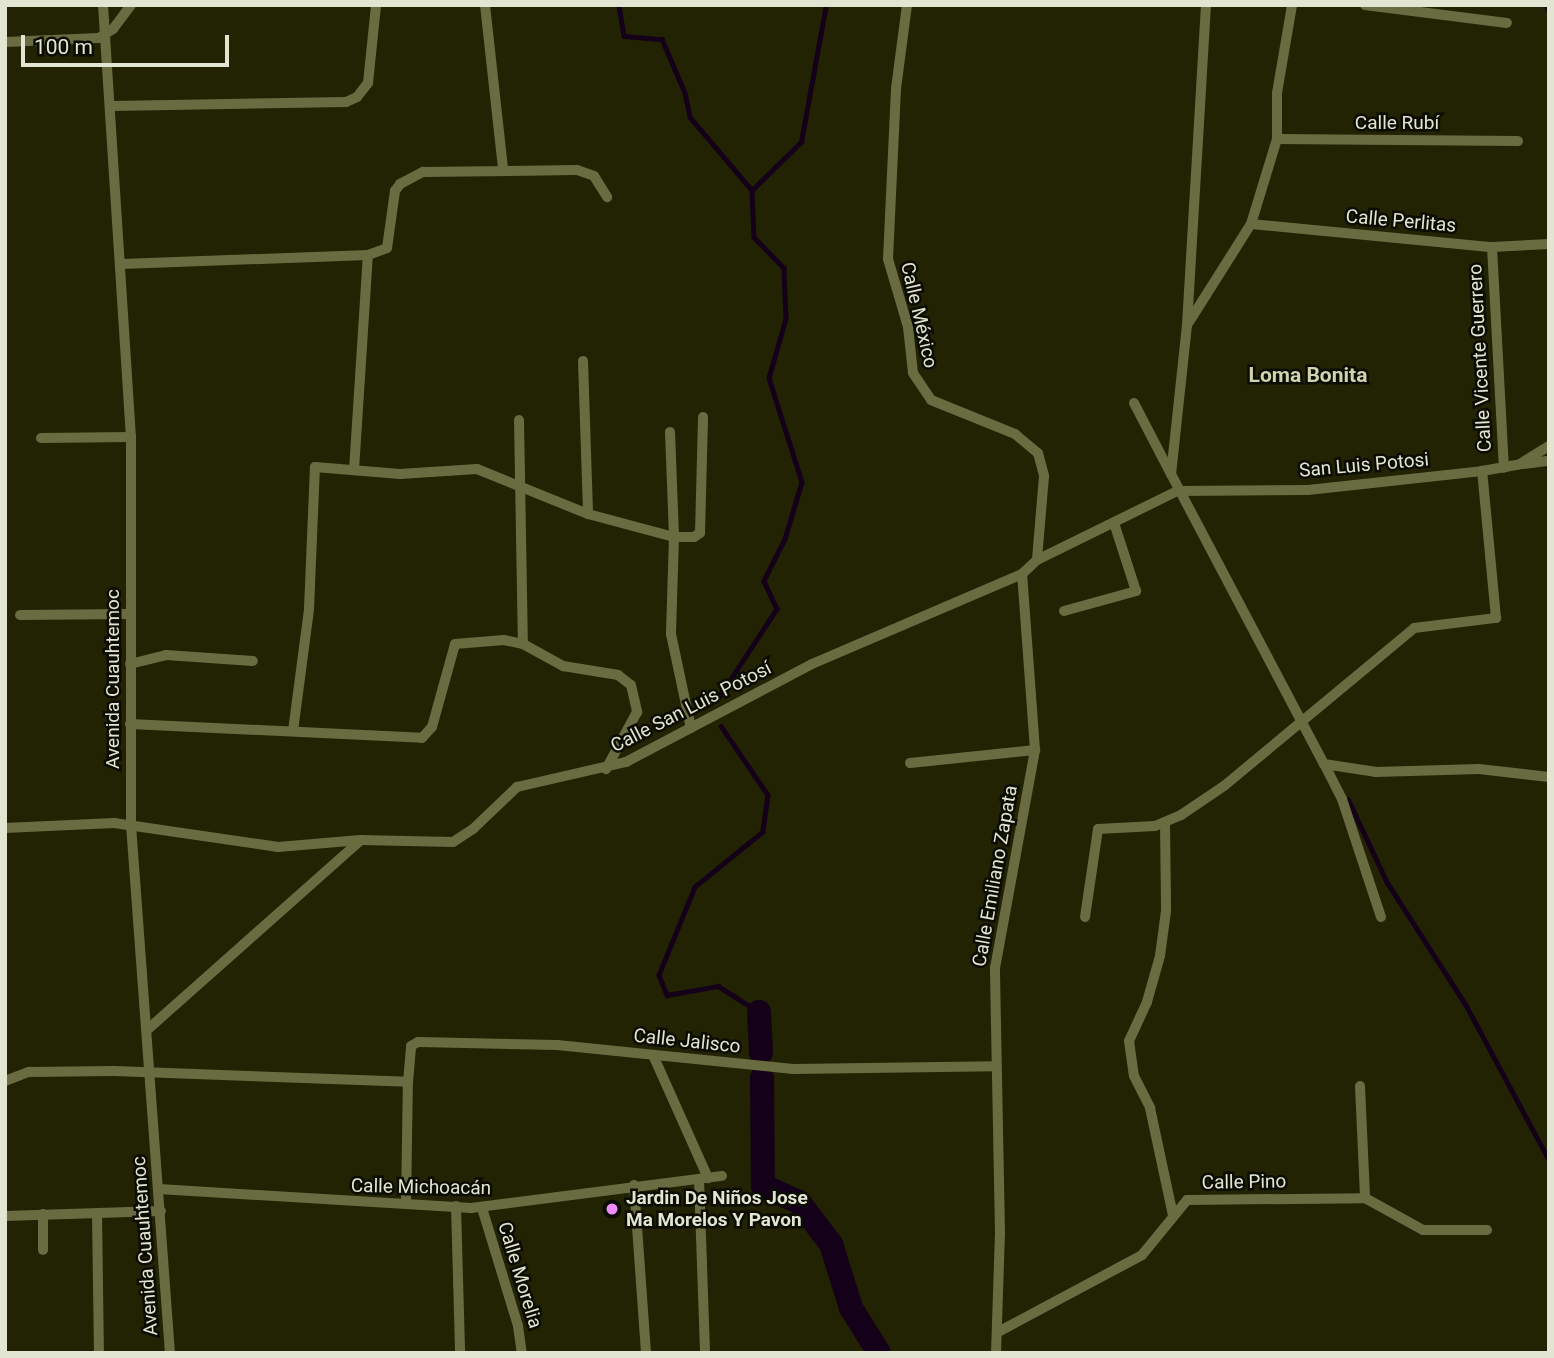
<!DOCTYPE html>
<html>
<head>
<meta charset="utf-8">
<style>
  body { margin:0 }
  #map { position:relative; width:1554px; height:1358px; overflow:hidden; background:#222303; font-family:Roboto,sans-serif }
  div>[style] { position:absolute }
  .stream>* { height:4.5px; margin:-2.25px; padding:0 2.25px; transform-origin:2.25px; border-radius:2.25px; background:#150019 }
  .river>* { height:24px; margin:-12px; padding:0 12px; transform-origin:12px; border-radius:12px; background:#150019 }
  .minor>* { height:10px; margin:-5px; padding:0 5px; transform-origin:5px; border-radius:5px; background:#696c40 }
  .dots>* { width:19px; height:19px; translate:-50% -50%; box-sizing:border-box; border:4px solid #0b0c02; border-radius:50% }
  span { translate:-50% -50%; white-space:nowrap; text-align:center; line-height:1.15; -webkit-text-stroke:5px #0b0c02; paint-order:stroke }
  .street-label { font-size:19px; color:#e3e5d3 }
  .poi-label { font-size:19px; color:#e3e5d3; font-weight:700 }
  .left { translate:0 -50%; text-align:left }
  .neighbourhood-label { font-size:21px; color:#cfd3ae; font-weight:700 }
  .frame { position:absolute; inset:0; border:7px solid #e3e5d3; pointer-events:none }
  .scale { position:absolute; left:21px; top:35px; width:208px; height:32px; box-sizing:border-box; border:4px solid #e3e5d3; border-top:0; padding-left:9px; font-size:21px; line-height:24px; white-space:nowrap; color:#e3e5d3; -webkit-text-stroke:5px #0b0c02; paint-order:stroke }
</style>
</head>
<body>
<div id="map">
  <div class="stream">
    <div style="left:619px;top:5px;width:31px;rotate:81deg"></div>
    <div style="left:624px;top:36px;width:38px;rotate:5deg"></div>
    <div style="left:662px;top:39px;width:59px;rotate:66.9deg"></div>
    <div style="left:685px;top:93px;width:25px;rotate:78deg"></div>
    <div style="left:690px;top:117px;width:96px;rotate:49.7deg"></div>
    <div style="left:752px;top:190px;width:47px;rotate:87.6deg"></div>
    <div style="left:754px;top:237px;width:43px;rotate:45.9deg"></div>
    <div style="left:784px;top:268px;width:51px;rotate:87.8deg"></div>
    <div style="left:786px;top:319px;width:61px;rotate:106.1deg"></div>
    <div style="left:769px;top:378px;width:109px;rotate:72.4deg"></div>
    <div style="left:802px;top:482px;width:59px;rotate:106.6deg"></div>
    <div style="left:785px;top:539px;width:47px;rotate:116.6deg"></div>
    <div style="left:764px;top:581px;width:31px;rotate:65deg"></div>
    <div style="left:777px;top:609px;width:104px;rotate:123.2deg"></div>
    <div style="left:1547px;top:5px;width:7px;rotate:74deg"></div>
    <div style="left:752px;top:190px;width:69px;rotate:-44.4deg"></div>
    <div style="left:801px;top:142px;width:139px;rotate:-79.7deg"></div>
    <div style="left:721px;top:726px;width:83px;rotate:55.7deg"></div>
    <div style="left:768px;top:795px;width:37px;rotate:98deg"></div>
    <div style="left:763px;top:832px;width:87px;rotate:141deg"></div>
    <div style="left:695px;top:887px;width:95px;rotate:112.2deg"></div>
    <div style="left:659px;top:975px;width:22px;rotate:68deg"></div>
    <div style="left:667px;top:995px;width:52px;rotate:-10deg"></div>
    <div style="left:718px;top:986px;width:49px;rotate:32.4deg"></div>
    <div style="left:1348px;top:799px;width:92px;rotate:64.8deg"></div>
    <div style="left:1387px;top:882px;width:146px;rotate:57.3deg"></div>
    <div style="left:1466px;top:1005px;width:176px;rotate:61.8deg"></div>
  </div>
  <div class="river">
    <div style="left:759px;top:1012px;width:41px;rotate:87.2deg"></div>
    <div style="left:762px;top:1078px;width:108px;rotate:89.5deg"></div>
    <div style="left:763px;top:1186px;width:39px;rotate:24deg"></div>
    <div style="left:799px;top:1202px;width:53px;rotate:52.7deg"></div>
    <div style="left:831px;top:1244px;width:67px;rotate:72.6deg"></div>
    <div style="left:851px;top:1308px;width:53px;rotate:58.1deg"></div>
  </div>
  <div class="minor">
    <div style="left:103px;top:5px;width:433px;rotate:86.3deg"></div>
    <div style="left:131px;top:437px;width:388px;rotate:90deg"></div>
    <div style="left:131px;top:825px;width:529px;rotate:85.78deg"></div>
    <div style="left:485px;top:5px;width:164px;rotate:83.7deg"></div>
    <div style="left:907px;top:5px;width:85px;rotate:97.5deg"></div>
    <div style="left:896px;top:89px;width:170px;rotate:92.7deg"></div>
    <div style="left:888px;top:259px;width:71px;rotate:73.6deg"></div>
    <div style="left:908px;top:327px;width:46px;rotate:83.8deg"></div>
    <div style="left:913px;top:373px;width:32px;rotate:56deg"></div>
    <div style="left:931px;top:400px;width:91px;rotate:22deg"></div>
    <div style="left:1015px;top:434px;width:30px;rotate:40deg"></div>
    <div style="left:1038px;top:453px;width:24px;rotate:75deg"></div>
    <div style="left:1044px;top:476px;width:84px;rotate:94.8deg"></div>
    <div style="left:1206px;top:5px;width:321px;rotate:93.4deg"></div>
    <div style="left:1187px;top:325px;width:150px;rotate:96.1deg"></div>
    <div style="left:1171px;top:474px;width:328px;rotate:62.2deg"></div>
    <div style="left:1365px;top:5px;width:143px;rotate:7.2deg"></div>
    <div style="left:5px;top:42px;width:94px;rotate:-2.4deg"></div>
    <div style="left:99px;top:38px;width:17px;rotate:-33deg"></div>
    <div style="left:113px;top:29px;width:30px;rotate:-53deg"></div>
    <div style="left:112px;top:106px;width:234px;rotate:-1deg"></div>
    <div style="left:346px;top:102px;width:12px;rotate:-24deg"></div>
    <div style="left:357px;top:97px;width:18px;rotate:-52deg"></div>
    <div style="left:368px;top:83px;width:78px;rotate:-84.1deg"></div>
    <div style="left:1277px;top:139px;width:241px;rotate:0.5deg"></div>
    <div style="left:1251px;top:224px;width:242px;rotate:5.5deg"></div>
    <div style="left:1492px;top:247px;width:57px;rotate:-3deg"></div>
    <div style="left:1492px;top:247px;width:221px;rotate:86.9deg"></div>
    <div style="left:122px;top:264px;width:246px;rotate:-2.1deg"></div>
    <div style="left:1189px;top:322px;width:116px;rotate:-57.7deg"></div>
    <div style="left:1251px;top:224px;width:89px;rotate:-73deg"></div>
    <div style="left:1277px;top:139px;width:46px;rotate:-90deg"></div>
    <div style="left:1277px;top:93px;width:89px;rotate:-80.3deg"></div>
    <div style="left:583px;top:361px;width:153px;rotate:88.1deg"></div>
    <div style="left:1134px;top:403px;width:80px;rotate:62.5deg"></div>
    <div style="left:519px;top:420px;width:224px;rotate:89deg"></div>
    <div style="left:670px;top:432px;width:105px;rotate:87.8deg"></div>
    <div style="left:674px;top:537px;width:97px;rotate:91.8deg"></div>
    <div style="left:671px;top:634px;width:96px;rotate:78deg"></div>
    <div style="left:41px;top:438px;width:90px;rotate:-0.6deg"></div>
    <div style="left:1523px;top:464px;width:26px;rotate:-7deg"></div>
    <div style="left:354px;top:470px;width:215px;rotate:-86.3deg"></div>
    <div style="left:368px;top:255px;width:20px;rotate:-20deg"></div>
    <div style="left:387px;top:248px;width:58px;rotate:-82deg"></div>
    <div style="left:395px;top:191px;width:9px;rotate:-54deg"></div>
    <div style="left:400px;top:184px;width:26px;rotate:-28deg"></div>
    <div style="left:423px;top:172px;width:154px;rotate:-0.7deg"></div>
    <div style="left:577px;top:170px;width:18px;rotate:19deg"></div>
    <div style="left:594px;top:176px;width:25px;rotate:58deg"></div>
    <div style="left:1064px;top:611px;width:75px;rotate:-15.5deg"></div>
    <div style="left:1136px;top:591px;width:71px;rotate:-107.9deg"></div>
    <div style="left:20px;top:615px;width:110px;rotate:-0.5deg"></div>
    <div style="left:130px;top:664px;width:37px;rotate:-14deg"></div>
    <div style="left:166px;top:655px;width:87px;rotate:3.9deg"></div>
    <div style="left:130px;top:724px;width:292px;rotate:2.7deg"></div>
    <div style="left:422px;top:738px;width:15px;rotate:-48deg"></div>
    <div style="left:432px;top:727px;width:86px;rotate:-74.5deg"></div>
    <div style="left:455px;top:644px;width:49px;rotate:-4.7deg"></div>
    <div style="left:504px;top:640px;width:19px;rotate:12deg"></div>
    <div style="left:523px;top:644px;width:46px;rotate:28.8deg"></div>
    <div style="left:563px;top:666px;width:56px;rotate:9.3deg"></div>
    <div style="left:618px;top:675px;width:16px;rotate:38deg"></div>
    <div style="left:631px;top:685px;width:28px;rotate:77deg"></div>
    <div style="left:637px;top:712px;width:65px;rotate:118.5deg"></div>
    <div style="left:293px;top:731px;width:123px;rotate:-82.5deg"></div>
    <div style="left:309px;top:609px;width:142px;rotate:-87.6deg"></div>
    <div style="left:315px;top:467px;width:85px;rotate:4.7deg"></div>
    <div style="left:400px;top:474px;width:77px;rotate:-3.7deg"></div>
    <div style="left:477px;top:469px;width:120px;rotate:22.1deg"></div>
    <div style="left:588px;top:514px;width:89px;rotate:15deg"></div>
    <div style="left:674px;top:537px;width:20px"></div>
    <div style="left:694px;top:537px;width:7px;rotate:-34deg"></div>
    <div style="left:700px;top:533px;width:116px;rotate:-88.5deg"></div>
    <div style="left:910px;top:763px;width:126px;rotate:-5.9deg"></div>
    <div style="left:1165px;top:823px;width:88px;rotate:89.3deg"></div>
    <div style="left:1166px;top:911px;width:45px;rotate:97.6deg"></div>
    <div style="left:1160px;top:956px;width:48px;rotate:105.8deg"></div>
    <div style="left:1147px;top:1002px;width:43px;rotate:114.8deg"></div>
    <div style="left:1129px;top:1041px;width:35px;rotate:82deg"></div>
    <div style="left:1134px;top:1076px;width:36px;rotate:63deg"></div>
    <div style="left:1150px;top:1108px;width:109px;rotate:77.9deg"></div>
    <div style="left:5px;top:828px;width:109px;rotate:-2.6deg"></div>
    <div style="left:114px;top:823px;width:166px;rotate:8.3deg"></div>
    <div style="left:278px;top:847px;width:83px;rotate:-4.8deg"></div>
    <div style="left:361px;top:840px;width:92px;rotate:1.2deg"></div>
    <div style="left:453px;top:842px;width:24px;rotate:-33deg"></div>
    <div style="left:473px;top:829px;width:61px;rotate:-43.7deg"></div>
    <div style="left:517px;top:787px;width:112px;rotate:-12.9deg"></div>
    <div style="left:626px;top:762px;width:210px;rotate:-27.8deg"></div>
    <div style="left:812px;top:664px;width:228px;rotate:-23.2deg"></div>
    <div style="left:1022px;top:574px;width:21px;rotate:-43deg"></div>
    <div style="left:1037px;top:560px;width:156px;rotate:-26.2deg"></div>
    <div style="left:1177px;top:491px;width:131px;rotate:-0.4deg"></div>
    <div style="left:1308px;top:490px;width:175px;rotate:-6.2deg"></div>
    <div style="left:1482px;top:471px;width:39px;rotate:-10deg"></div>
    <div style="left:1520px;top:464px;width:34px;rotate:-32deg"></div>
    <div style="left:1085px;top:917px;width:89px;rotate:-81.6deg"></div>
    <div style="left:1098px;top:829px;width:57px;rotate:-3deg"></div>
    <div style="left:1155px;top:826px;width:28px;rotate:-23deg"></div>
    <div style="left:1181px;top:815px;width:52px;rotate:-34deg"></div>
    <div style="left:1224px;top:786px;width:247px;rotate:-39.7deg"></div>
    <div style="left:1414px;top:628px;width:83px;rotate:-7deg"></div>
    <div style="left:1496px;top:618px;width:148px;rotate:-95.4deg"></div>
    <div style="left:1381px;top:917px;width:124px;rotate:-108.3deg"></div>
    <div style="left:1342px;top:799px;width:39px;rotate:-117deg"></div>
    <div style="left:1324px;top:764px;width:53px;rotate:8.7deg"></div>
    <div style="left:1376px;top:772px;width:103px;rotate:-1.7deg"></div>
    <div style="left:1479px;top:769px;width:70px;rotate:6.5deg"></div>
    <div style="left:147px;top:1030px;width:286px;rotate:-41.6deg"></div>
    <div style="left:653px;top:1055px;width:135px;rotate:65.9deg"></div>
    <div style="left:5px;top:1081px;width:26px;rotate:-21deg"></div>
    <div style="left:29px;top:1072px;width:85px;rotate:-0.7deg"></div>
    <div style="left:114px;top:1071px;width:294px;rotate:2.1deg"></div>
    <div style="left:1360px;top:1086px;width:112px;rotate:87.4deg"></div>
    <div style="left:699px;top:1179px;width:174px;rotate:88deg"></div>
    <div style="left:634px;top:1185px;width:168px;rotate:85.9deg"></div>
    <div style="left:159px;top:1189px;width:313px;rotate:3.5deg"></div>
    <div style="left:471px;top:1208px;width:253px;rotate:-7.3deg"></div>
    <div style="left:406px;top:1203px;width:121px;rotate:-89.1deg"></div>
    <div style="left:408px;top:1082px;width:36px;rotate:-85deg"></div>
    <div style="left:411px;top:1046px;width:8px;rotate:-30deg"></div>
    <div style="left:418px;top:1042px;width:139px;rotate:1.2deg"></div>
    <div style="left:557px;top:1045px;width:237px;rotate:5.8deg"></div>
    <div style="left:793px;top:1069px;width:203px;rotate:-0.8deg"></div>
    <div style="left:456px;top:1206px;width:147px;rotate:88.4deg"></div>
    <div style="left:482px;top:1208px;width:123px;rotate:73deg"></div>
    <div style="left:518px;top:1326px;width:27px;rotate:82deg"></div>
    <div style="left:97px;top:1213px;width:140px;rotate:89.2deg"></div>
    <div style="left:5px;top:1216px;width:156px;rotate:-1.8deg"></div>
    <div style="left:43px;top:1250px;width:36px;rotate:-90deg"></div>
    <div style="left:998px;top:1332px;width:163px;rotate:-28.1deg"></div>
    <div style="left:1142px;top:1255px;width:71px;rotate:-50.7deg"></div>
    <div style="left:1187px;top:1200px;width:178px;rotate:-0.6deg"></div>
    <div style="left:1365px;top:1198px;width:66px;rotate:28.9deg"></div>
    <div style="left:1423px;top:1230px;width:64px"></div>
    <div style="left:996px;top:1353px;width:120px;rotate:-88.1deg"></div>
    <div style="left:1000px;top:1233px;width:265px;rotate:-91.1deg"></div>
    <div style="left:995px;top:968px;width:222px;rotate:-79.6deg"></div>
    <div style="left:1035px;top:750px;width:176px;rotate:-94.2deg"></div>
  </div>
  <div class="dots">
    <div style="left:612px;top:1209px;background:#ee8cf8"></div>
  </div>
  <div class="street-label">
    <span style="left:1397px;top:123px">Calle Rubí</span>
    <span style="left:1401px;top:221px;rotate:5deg">Calle Perlitas</span>
    <span style="left:919px;top:315px;rotate:77deg">Calle México</span>
    <span style="left:1480px;top:358px;rotate:-93deg">Calle Vicente Guerrero</span>
    <span style="left:1364px;top:465px;rotate:-5deg">San Luis Potosi</span>
    <span style="left:113px;top:679px;rotate:-90deg">Avenida Cuauhtemoc</span>
    <span style="left:691px;top:707px;rotate:-27deg">Calle San Luis Potosí</span>
    <span style="left:995px;top:876px;rotate:-80deg">Calle Emiliano Zapata</span>
    <span style="left:687px;top:1041px;rotate:6deg">Calle Jalisco</span>
    <span style="left:1244px;top:1182px;rotate:-1deg">Calle Pino</span>
    <span style="left:421px;top:1187px;rotate:1deg">Calle Michoacán</span>
    <span style="left:145px;top:1246px;rotate:-94deg">Avenida Cuauhtemoc</span>
    <span style="left:520px;top:1275px;rotate:73deg">Calle Morelia</span>
  </div>
  <div class="poi-label">
    <span class="left" style="left:626px;top:1209px">Jardin De Niños Jose<br>Ma Morelos Y Pavon</span>
  </div>
  <div class="neighbourhood-label">
    <span style="left:1308px;top:375px">Loma Bonita</span>
  </div>
  <div class="frame"></div>
  <div class="scale">100 m</div>
</div>
</body>
</html>
